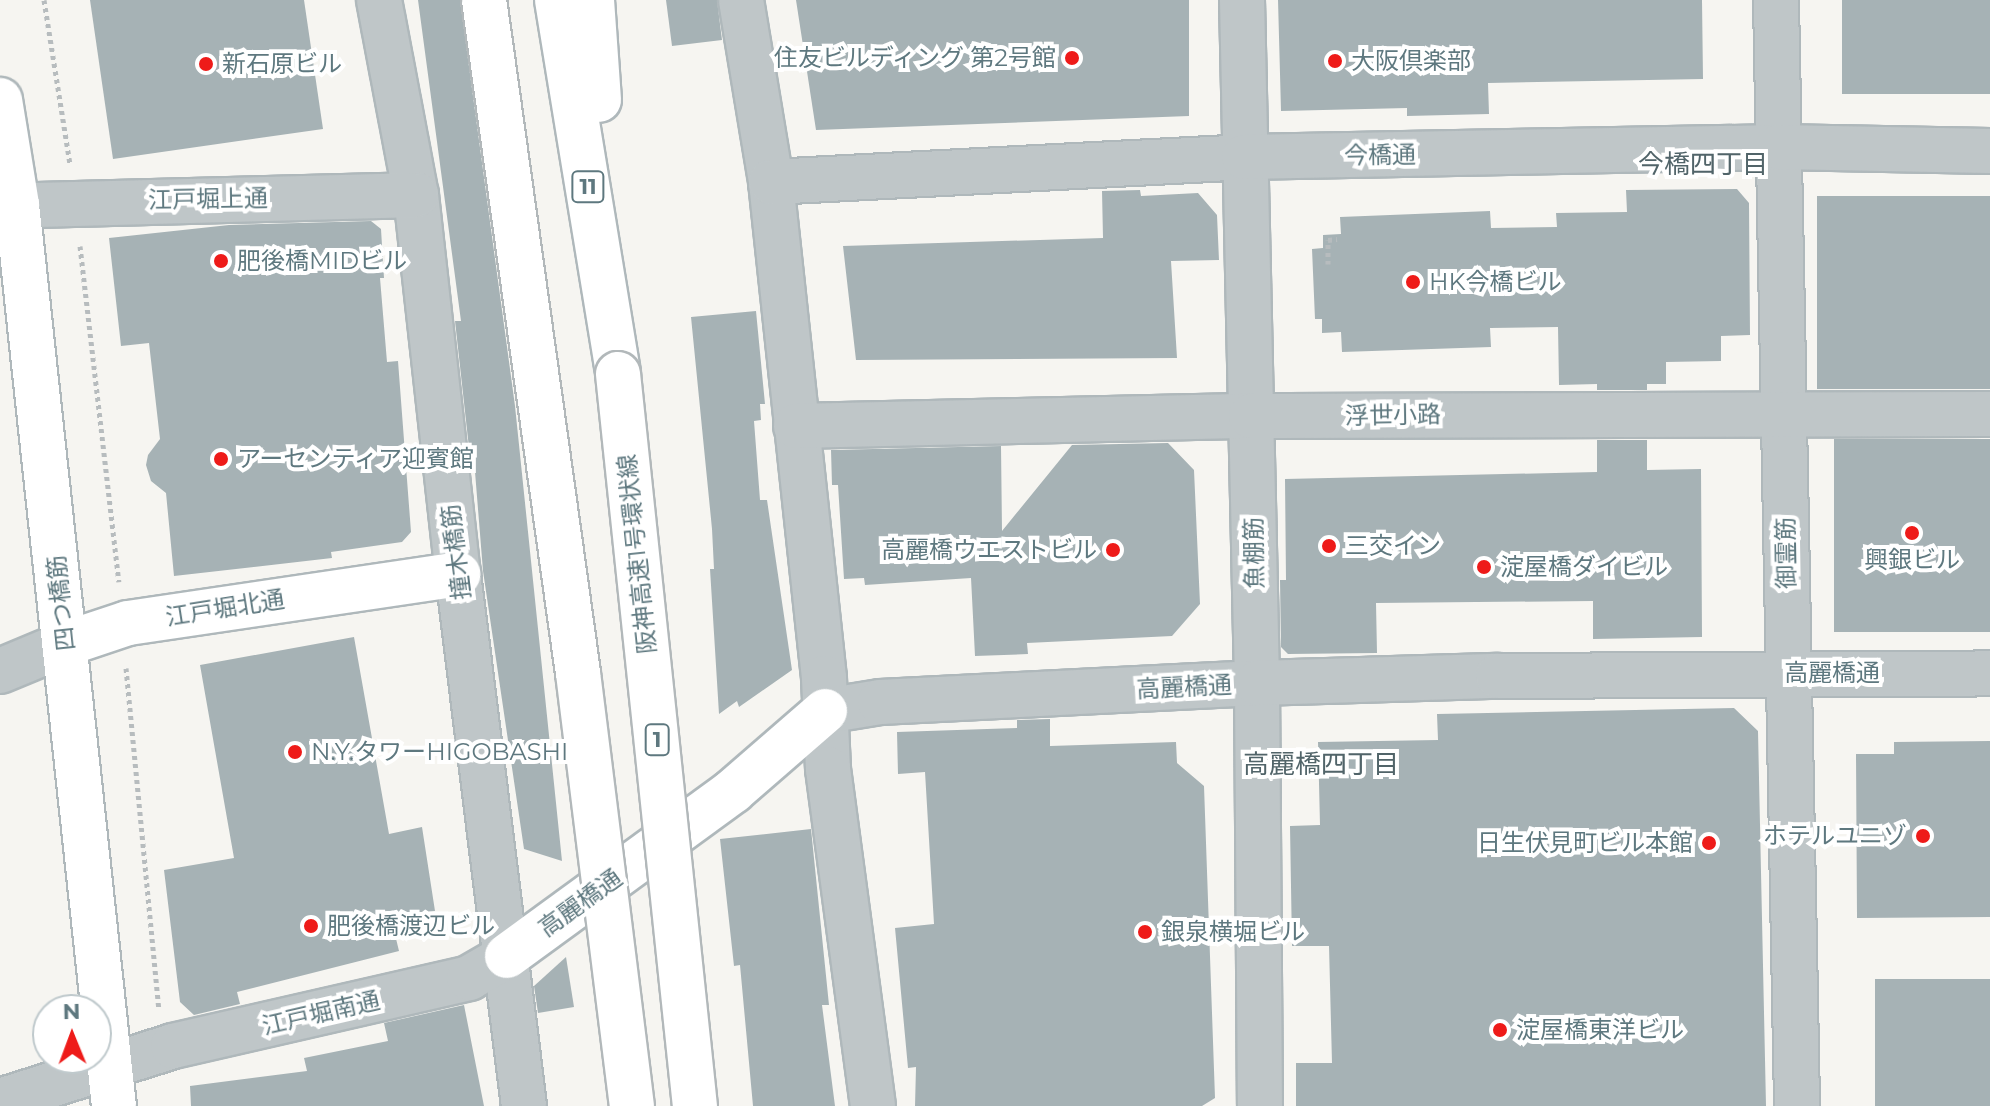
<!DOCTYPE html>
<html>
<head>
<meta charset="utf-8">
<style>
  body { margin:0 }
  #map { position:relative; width:1990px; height:1106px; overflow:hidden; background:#f6f5f1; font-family:Montserrat,"Noto Sans JP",sans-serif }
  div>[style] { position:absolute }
  .building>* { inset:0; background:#a6b2b5; transform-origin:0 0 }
  .path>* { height:5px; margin-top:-2.5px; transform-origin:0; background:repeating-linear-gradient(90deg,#b7bcbe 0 4px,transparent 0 8px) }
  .roads { filter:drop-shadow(2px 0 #afb8bb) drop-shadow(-2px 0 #afb8bb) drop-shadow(0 2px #afb8bb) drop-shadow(0 -2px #afb8bb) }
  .street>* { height:44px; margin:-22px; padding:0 22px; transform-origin:22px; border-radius:22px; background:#bfc6c8 }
  .secondary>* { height:44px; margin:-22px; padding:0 22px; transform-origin:22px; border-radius:22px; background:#fff }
  .primary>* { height:44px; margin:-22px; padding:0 22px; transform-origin:22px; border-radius:22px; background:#fff }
  .highway>* { height:44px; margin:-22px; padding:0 22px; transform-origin:22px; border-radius:22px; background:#fff }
  .bridges { filter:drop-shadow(2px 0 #b2b8ba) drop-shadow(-2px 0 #b2b8ba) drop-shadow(0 2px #b2b8ba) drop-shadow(0 -2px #b2b8ba) }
  .highway-bridge>* { height:44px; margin:-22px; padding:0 22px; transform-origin:22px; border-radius:22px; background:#fff }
  .dots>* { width:22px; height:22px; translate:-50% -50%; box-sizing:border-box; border:4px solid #fff; border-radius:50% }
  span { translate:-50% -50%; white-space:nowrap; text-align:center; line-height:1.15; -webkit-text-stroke:8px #fff; paint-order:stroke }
  .shield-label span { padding:2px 6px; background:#fff; border:2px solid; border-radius:6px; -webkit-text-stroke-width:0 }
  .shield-label { font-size:22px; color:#5e787f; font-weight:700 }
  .poi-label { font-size:24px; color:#5e787f }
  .right { translate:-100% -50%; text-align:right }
  .left { translate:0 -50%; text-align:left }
  .street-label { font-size:24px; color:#5e787f }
  .neighbourhood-label { font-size:26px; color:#516469 }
  .north { position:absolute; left:32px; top:994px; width:80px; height:80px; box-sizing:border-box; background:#fff; border:2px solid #bfc9cc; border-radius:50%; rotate:359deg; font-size:22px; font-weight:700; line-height:32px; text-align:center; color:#5e787f }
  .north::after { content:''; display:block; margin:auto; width:28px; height:36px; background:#ee1b19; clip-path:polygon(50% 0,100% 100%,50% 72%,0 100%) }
</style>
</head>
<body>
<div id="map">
  <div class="building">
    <div style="clip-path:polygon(90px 0,304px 0,323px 129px,113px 159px)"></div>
    <div style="clip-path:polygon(418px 0,460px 0,515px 406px,562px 861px,524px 849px,483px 571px,473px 447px,469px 448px,455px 321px,461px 321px)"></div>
    <div style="clip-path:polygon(666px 0,717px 0,722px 40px,672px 46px)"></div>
    <div style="clip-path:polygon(796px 0,1189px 0,1189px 116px,816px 130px)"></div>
    <div style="clip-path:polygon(1278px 0,1702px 0,1703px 79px,1488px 83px,1489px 114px,1407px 116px,1407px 108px,1281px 111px)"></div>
    <div style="left:1842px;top:0;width:148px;height:94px"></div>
    <div style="clip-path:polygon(1737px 189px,1749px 203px,1750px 335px,1721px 336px,1721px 361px,1666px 362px,1666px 384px,1647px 384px,1647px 390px,1597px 390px,1597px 384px,1559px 385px,1558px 327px,1490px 328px,1491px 347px,1342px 352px,1341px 332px,1322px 333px,1322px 319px,1315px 319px,1312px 249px,1323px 248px,1323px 235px,1341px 234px,1340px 217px,1490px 211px,1491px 228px,1557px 227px,1556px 213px,1627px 212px,1626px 190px)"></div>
    <div style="clip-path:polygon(1140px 190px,1141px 196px,1198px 193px,1217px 215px,1219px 260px,1171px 261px,1177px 358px,856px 360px,843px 246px,1103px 238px,1102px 191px)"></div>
    <div style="left:1817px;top:196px;width:173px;height:193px"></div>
    <div style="clip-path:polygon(371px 221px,381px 229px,384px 278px,380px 278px,387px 362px,398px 361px,411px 532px,402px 542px,331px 552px,332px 558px,174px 576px,166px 493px,151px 481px,146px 465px,148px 455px,160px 439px,149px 343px,121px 346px,109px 238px,229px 225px)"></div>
    <div style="clip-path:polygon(756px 311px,765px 404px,760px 404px,761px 420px,754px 421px,760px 500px,767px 500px,792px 670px,739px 707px,737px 701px,719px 714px,710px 569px,714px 569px,712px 529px,691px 317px)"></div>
    <div style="left:1834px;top:439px;width:156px;height:193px"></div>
    <div style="clip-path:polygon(1597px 440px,1647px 440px,1647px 470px,1701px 469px,1702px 637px,1593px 639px,1593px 601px,1376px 603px,1377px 653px,1288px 654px,1281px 647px,1280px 580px,1286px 580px,1285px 479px,1597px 472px)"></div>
    <div style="clip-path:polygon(1168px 443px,1194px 470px,1200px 604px,1172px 636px,1027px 643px,1028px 654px,975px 656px,971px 578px,865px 585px,864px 578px,844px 579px,838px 485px,832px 485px,831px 450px,1001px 446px,1002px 531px,1072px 445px)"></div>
    <div style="clip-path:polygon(354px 637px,389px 834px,422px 827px,435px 911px,391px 918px,399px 951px,237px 992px,240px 1004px,194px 1015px,180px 1002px,164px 870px,234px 858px,200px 665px)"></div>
    <div style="clip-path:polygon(1734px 708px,1758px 731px,1766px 1106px,1296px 1106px,1296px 1063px,1332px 1063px,1329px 946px,1292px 946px,1290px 826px,1320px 825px,1318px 742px,1438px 740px,1437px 714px)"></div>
    <div style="clip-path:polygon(1050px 719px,1050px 746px,1176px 742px,1177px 763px,1204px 786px,1215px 1098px,1202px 1106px,915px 1106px,916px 1067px,908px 1068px,895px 928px,934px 924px,925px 772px,898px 774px,897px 732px,1017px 728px,1017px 720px)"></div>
    <div style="clip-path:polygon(1990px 741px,1990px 917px,1857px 918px,1856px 754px,1894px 754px,1894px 742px)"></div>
    <div style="clip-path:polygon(811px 829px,829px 1005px,822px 1005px,835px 1106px,753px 1106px,740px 965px,734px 966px,720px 839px)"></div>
    <div style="clip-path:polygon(566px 957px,574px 1007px,538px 1013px,534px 986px)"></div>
    <div style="left:1990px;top:979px;width:127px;height:115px;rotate:90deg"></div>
    <div style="clip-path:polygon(464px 1005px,484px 1106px,191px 1106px,190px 1086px,307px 1071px,304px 1058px,388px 1041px,384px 1023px)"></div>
  </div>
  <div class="path">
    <div style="left:44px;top:0;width:167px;rotate:81deg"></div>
    <div style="left:80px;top:246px;width:338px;rotate:83.4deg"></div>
    <div style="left:1328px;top:264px;width:24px;rotate:-90deg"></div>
    <div style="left:1328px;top:240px;width:9px;rotate:-6deg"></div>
    <div style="left:126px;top:668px;width:342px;rotate:84.5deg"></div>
  </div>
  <div class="roads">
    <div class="street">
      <div style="left:379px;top:0;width:198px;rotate:79.3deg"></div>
      <div style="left:416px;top:195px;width:381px;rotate:83.7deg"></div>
      <div style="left:458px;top:574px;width:536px;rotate:82.93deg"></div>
      <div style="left:741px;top:0;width:184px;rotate:80.6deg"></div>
      <div style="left:771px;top:182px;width:499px;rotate:83.9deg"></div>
      <div style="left:824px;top:678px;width:91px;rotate:87.5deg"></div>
      <div style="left:828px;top:769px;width:340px;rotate:82.4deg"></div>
      <div style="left:1242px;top:0;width:683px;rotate:88.74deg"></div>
      <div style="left:1257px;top:683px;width:423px;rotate:89.6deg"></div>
      <div style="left:1776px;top:0;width:1106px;rotate:88.91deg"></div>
      <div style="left:771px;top:182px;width:474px;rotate:-3deg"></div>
      <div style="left:1244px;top:157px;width:534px;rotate:-1.07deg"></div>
      <div style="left:1778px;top:147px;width:212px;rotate:1.1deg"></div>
      <div style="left:0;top:206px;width:416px;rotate:-1.5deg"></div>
      <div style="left:796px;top:426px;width:455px;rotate:-1.3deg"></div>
      <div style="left:1251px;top:416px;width:739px;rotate:-0.16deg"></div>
      <div style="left:0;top:671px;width:70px;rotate:-22.6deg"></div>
      <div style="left:825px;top:711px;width:56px;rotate:-9.3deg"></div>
      <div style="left:880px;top:702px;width:377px;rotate:-2.9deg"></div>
      <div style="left:1257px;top:683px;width:241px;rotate:-1.7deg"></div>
      <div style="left:1498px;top:676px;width:492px;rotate:-0.3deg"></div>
      <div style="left:0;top:1101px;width:182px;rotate:-17.6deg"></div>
      <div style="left:173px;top:1046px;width:304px;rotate:-12.9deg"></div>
      <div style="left:469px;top:978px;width:44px;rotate:-30.1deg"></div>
    </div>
    <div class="secondary">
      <div style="left:65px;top:644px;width:66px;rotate:-18.4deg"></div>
      <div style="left:128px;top:623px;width:334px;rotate:-8.4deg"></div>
      <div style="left:507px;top:956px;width:280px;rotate:-36.1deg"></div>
      <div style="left:733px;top:791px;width:122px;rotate:-41deg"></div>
    </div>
    <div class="primary">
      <div style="left:0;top:100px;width:106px;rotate:80.8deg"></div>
      <div style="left:17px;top:205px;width:906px;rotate:83.86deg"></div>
    </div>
    <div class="highway">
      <div style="left:557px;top:0;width:379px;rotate:80.7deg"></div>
      <div style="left:592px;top:0;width:100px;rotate:86deg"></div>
    </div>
  </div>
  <div class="bridges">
    <div class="highway-bridge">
      <div style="left:484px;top:0;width:680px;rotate:82.05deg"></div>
      <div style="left:578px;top:673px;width:436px;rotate:82.9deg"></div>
      <div style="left:618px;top:374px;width:736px;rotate:84deg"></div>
    </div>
  </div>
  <div class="dots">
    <div style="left:1072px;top:58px;background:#ee1b19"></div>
    <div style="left:1335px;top:61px;background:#ee1b19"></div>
    <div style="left:206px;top:64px;background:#ee1b19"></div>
    <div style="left:221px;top:261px;background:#ee1b19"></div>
    <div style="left:1413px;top:282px;background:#ee1b19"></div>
    <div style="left:221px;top:459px;background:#ee1b19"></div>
    <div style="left:1912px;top:533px;background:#ee1b19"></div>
    <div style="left:1329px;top:546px;background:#ee1b19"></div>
    <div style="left:1113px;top:550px;background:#ee1b19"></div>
    <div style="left:1484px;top:567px;background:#ee1b19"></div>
    <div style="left:295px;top:752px;background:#ee1b19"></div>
    <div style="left:1923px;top:836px;background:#ee1b19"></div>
    <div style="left:1709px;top:843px;background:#ee1b19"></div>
    <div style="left:311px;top:926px;background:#ee1b19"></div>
    <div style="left:1145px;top:932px;background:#ee1b19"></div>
    <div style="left:1500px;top:1030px;background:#ee1b19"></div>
  </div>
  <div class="shield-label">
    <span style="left:588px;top:187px">11</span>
    <span style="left:657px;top:740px">1</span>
  </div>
  <div class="poi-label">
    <span class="right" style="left:1056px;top:58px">住友ビルディング 第2号館</span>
    <span class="left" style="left:1351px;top:61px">大阪倶楽部</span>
    <span class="left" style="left:222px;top:64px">新石原ビル</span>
    <span class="left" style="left:237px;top:261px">肥後橋MIDビル</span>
    <span class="left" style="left:1429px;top:282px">HK今橋ビル</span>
    <span class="left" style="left:237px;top:459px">アーセンティア迎賓館</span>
    <span class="left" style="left:1345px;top:546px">三交イン</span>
    <span class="right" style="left:1097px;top:550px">高麗橋ウエストビル</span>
    <span style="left:1912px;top:560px">興銀ビル</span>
    <span class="left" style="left:1500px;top:567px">淀屋橋ダイビル</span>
    <span class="left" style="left:311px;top:752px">N.Y.タワーHIGOBASHI</span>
    <span class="right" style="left:1907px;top:836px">ホテルユニゾ</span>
    <span class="right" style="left:1693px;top:843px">日生伏見町ビル本館</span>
    <span class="left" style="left:327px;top:926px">肥後橋渡辺ビル</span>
    <span class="left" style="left:1161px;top:932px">銀泉横堀ビル</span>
    <span class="left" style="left:1516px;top:1030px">淀屋橋東洋ビル</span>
  </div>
  <div class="street-label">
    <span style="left:1380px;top:155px;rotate:-1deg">今橋通</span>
    <span style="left:208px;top:199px;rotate:-1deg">江戸堀上通</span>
    <span style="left:1393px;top:415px;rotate:-1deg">浮世小路</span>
    <span style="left:456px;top:552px;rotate:-97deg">撞木橋筋</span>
    <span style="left:1254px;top:553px;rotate:-91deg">魚棚筋</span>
    <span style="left:1786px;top:553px;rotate:-91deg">御霊筋</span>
    <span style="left:637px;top:554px;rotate:-96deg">阪神高速1号環状線</span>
    <span style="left:61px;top:603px;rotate:-96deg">四つ橋筋</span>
    <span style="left:225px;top:608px;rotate:-9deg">江戸堀北通</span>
    <span style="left:1832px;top:673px">高麗橋通</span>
    <span style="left:1184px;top:687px;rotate:-3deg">高麗橋通</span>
    <span style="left:580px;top:903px;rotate:-36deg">高麗橋通</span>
    <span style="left:321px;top:1013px;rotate:-13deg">江戸堀南通</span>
  </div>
  <div class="neighbourhood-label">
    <span style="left:1703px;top:165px">今橋四丁目</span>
    <span style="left:1321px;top:765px">高麗橋四丁目</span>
  </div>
  <div class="north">N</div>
</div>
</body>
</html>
